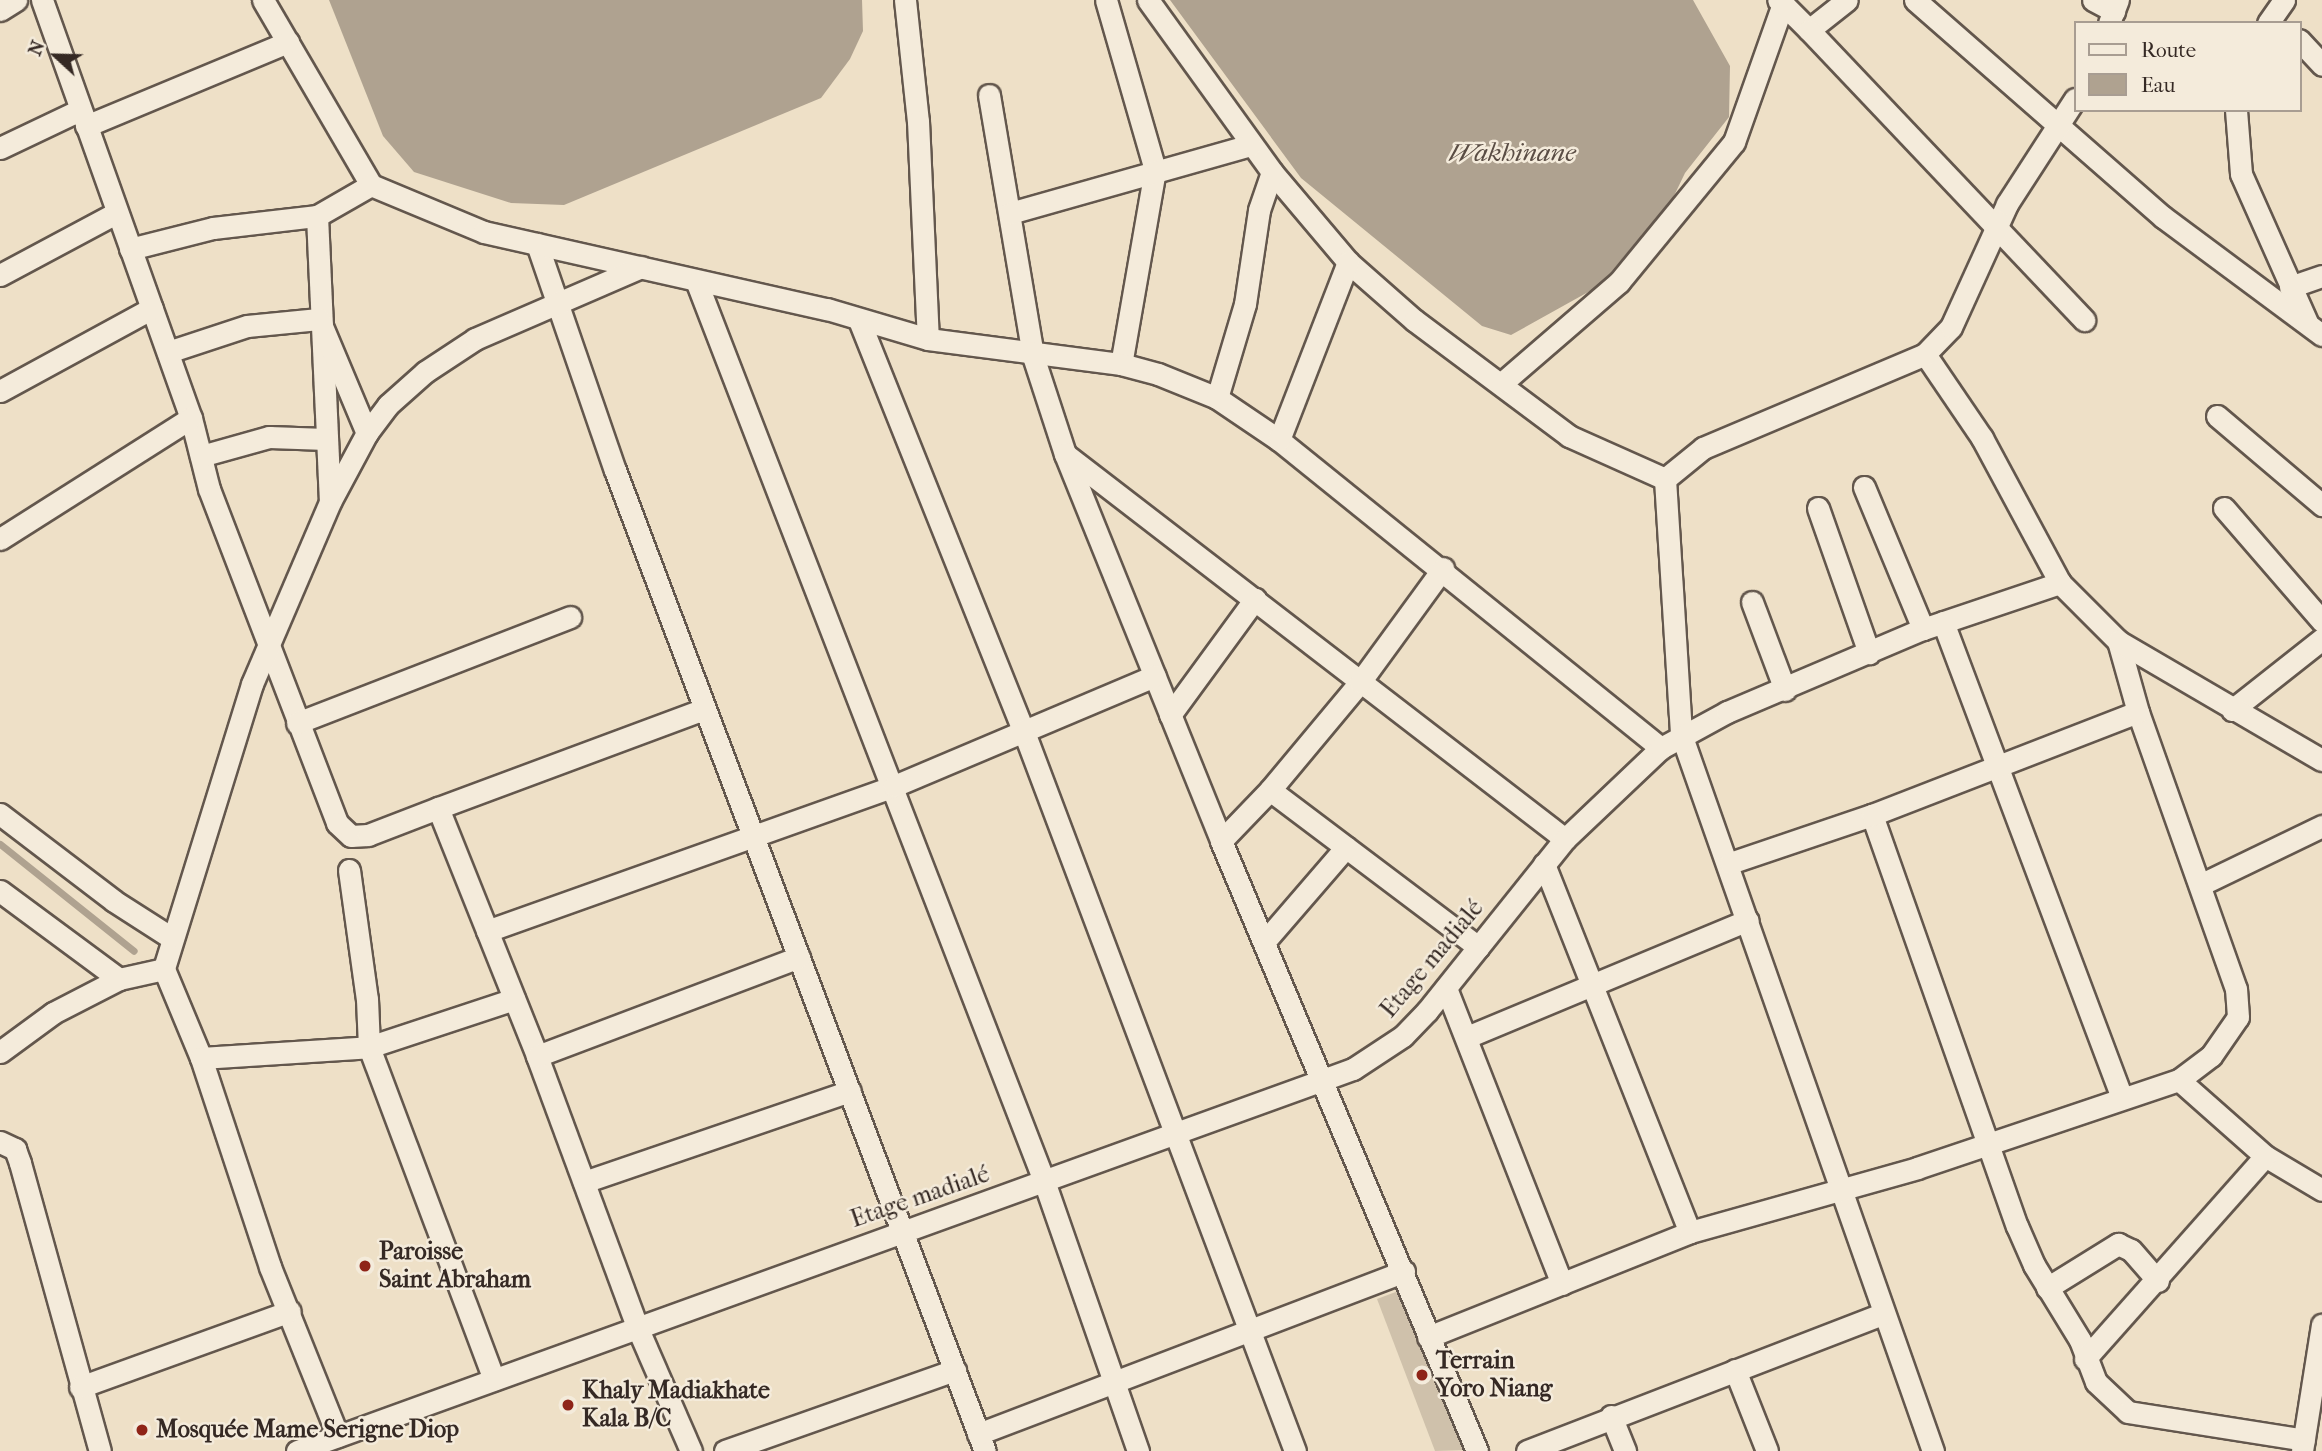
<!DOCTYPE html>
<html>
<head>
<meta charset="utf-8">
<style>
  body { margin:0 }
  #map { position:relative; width:2322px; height:1451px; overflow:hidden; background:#eee0c7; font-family:"IM FELL French Canon",serif }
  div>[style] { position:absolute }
  .green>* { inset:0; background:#cfc1ab }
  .water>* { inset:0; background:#afa290 }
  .stream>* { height:7px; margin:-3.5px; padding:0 3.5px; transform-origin:3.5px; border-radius:3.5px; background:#afa290 }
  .roads { filter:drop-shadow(2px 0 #63574d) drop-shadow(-2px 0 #63574d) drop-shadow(0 2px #63574d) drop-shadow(0 -2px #63574d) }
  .minor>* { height:21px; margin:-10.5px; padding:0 10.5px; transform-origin:10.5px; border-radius:10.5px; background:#f4ebdb }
  .dots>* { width:19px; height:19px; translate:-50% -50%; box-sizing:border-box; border:4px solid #f4ebdb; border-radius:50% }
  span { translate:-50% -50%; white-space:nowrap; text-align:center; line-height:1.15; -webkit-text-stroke:5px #f4ebdb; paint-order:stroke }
  .street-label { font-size:24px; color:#352924 }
  .poi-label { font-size:24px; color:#352924; font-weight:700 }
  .left { translate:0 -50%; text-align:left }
  .water-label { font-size:26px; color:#5a4d44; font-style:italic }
  .legend { position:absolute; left:2074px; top:21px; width:228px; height:91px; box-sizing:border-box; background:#f4ebdb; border:2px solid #a89d92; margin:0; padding:9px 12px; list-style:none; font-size:21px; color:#352924 }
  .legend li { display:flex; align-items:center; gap:14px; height:35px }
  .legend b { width:35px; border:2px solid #a89d92 }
  .north { position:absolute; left:21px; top:21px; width:70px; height:70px; -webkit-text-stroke:5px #f4ebdb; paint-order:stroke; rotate:292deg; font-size:19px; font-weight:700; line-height:28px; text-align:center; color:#352924 }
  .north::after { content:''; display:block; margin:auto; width:24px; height:32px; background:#352924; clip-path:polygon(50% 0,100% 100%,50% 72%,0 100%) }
</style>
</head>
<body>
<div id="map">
  <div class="green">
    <div style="clip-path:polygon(1409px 1287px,1466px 1450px,1435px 1451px,1377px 1299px)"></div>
  </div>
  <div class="water">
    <div style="clip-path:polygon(329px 0,862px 0,863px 31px,850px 59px,821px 98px,564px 205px,511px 203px,414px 172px,383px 136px)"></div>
    <div style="clip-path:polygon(1170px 0,1693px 0,1730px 66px,1729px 117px,1685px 173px,1672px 200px,1599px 286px,1511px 335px,1482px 326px,1301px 178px)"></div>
  </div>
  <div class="stream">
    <div style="left:0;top:844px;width:171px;rotate:38.6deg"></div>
  </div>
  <div class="roads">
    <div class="minor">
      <div style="left:42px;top:0;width:444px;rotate:70.4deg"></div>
      <div style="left:191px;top:418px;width:73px;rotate:75.8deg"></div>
      <div style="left:209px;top:489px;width:358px;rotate:69deg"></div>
      <div style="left:337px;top:823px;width:19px;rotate:43deg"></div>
      <div style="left:351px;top:836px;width:17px;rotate:-3deg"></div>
      <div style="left:368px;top:835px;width:75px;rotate:-21.1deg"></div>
      <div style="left:438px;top:808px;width:267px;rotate:68.2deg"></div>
      <div style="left:537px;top:1056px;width:291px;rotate:69.7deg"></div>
      <div style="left:638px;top:1329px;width:133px;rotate:66.5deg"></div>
      <div style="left:263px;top:0;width:214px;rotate:59.7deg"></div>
      <div style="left:905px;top:0;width:122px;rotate:83.9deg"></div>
      <div style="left:918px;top:121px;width:218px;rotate:87.4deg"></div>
      <div style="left:1106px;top:0;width:177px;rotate:73.9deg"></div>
      <div style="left:1155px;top:170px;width:197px;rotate:99.9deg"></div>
      <div style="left:1148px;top:0;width:212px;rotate:54.2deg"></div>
      <div style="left:1272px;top:172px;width:118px;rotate:49.8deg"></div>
      <div style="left:1348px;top:262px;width:88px;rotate:41.3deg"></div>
      <div style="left:1414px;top:320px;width:194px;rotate:36.8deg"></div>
      <div style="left:1569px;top:436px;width:105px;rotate:24.1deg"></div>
      <div style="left:1665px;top:479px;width:256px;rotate:86.4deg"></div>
      <div style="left:1681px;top:734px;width:760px;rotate:70.64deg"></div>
      <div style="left:1915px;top:0;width:330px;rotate:41.2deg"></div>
      <div style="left:2163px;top:217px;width:198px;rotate:36.6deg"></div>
      <div style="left:2093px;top:0;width:24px;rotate:28deg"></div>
      <div style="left:1783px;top:4px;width:37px;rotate:45deg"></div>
      <div style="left:1809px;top:30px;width:48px;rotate:-38.3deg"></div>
      <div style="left:0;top:10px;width:19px;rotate:-32deg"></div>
      <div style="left:2109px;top:23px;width:25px;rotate:-69deg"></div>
      <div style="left:2268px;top:23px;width:28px;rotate:-55deg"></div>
      <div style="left:1809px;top:30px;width:400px;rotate:46.5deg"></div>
      <div style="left:2299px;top:40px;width:34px;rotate:47deg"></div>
      <div style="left:989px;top:95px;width:265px;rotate:80.4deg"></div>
      <div style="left:1033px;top:356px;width:103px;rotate:71.9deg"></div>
      <div style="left:1065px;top:454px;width:417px;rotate:68deg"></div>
      <div style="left:1221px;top:841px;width:662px;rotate:67.23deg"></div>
      <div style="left:2236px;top:110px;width:64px;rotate:85.5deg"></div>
      <div style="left:2241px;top:174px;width:162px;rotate:66deg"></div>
      <div style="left:86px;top:126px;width:219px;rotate:-22.6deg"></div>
      <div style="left:0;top:148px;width:89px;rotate:-25.4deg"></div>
      <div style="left:1010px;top:213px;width:250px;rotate:-15.8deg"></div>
      <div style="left:317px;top:216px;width:286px;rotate:87.4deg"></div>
      <div style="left:330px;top:502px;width:198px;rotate:113.2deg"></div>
      <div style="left:252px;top:684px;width:298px;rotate:107.2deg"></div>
      <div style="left:164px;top:969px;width:96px;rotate:67.4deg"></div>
      <div style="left:201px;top:1058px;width:220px;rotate:71.7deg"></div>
      <div style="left:270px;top:1267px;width:182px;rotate:68.1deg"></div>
      <div style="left:537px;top:244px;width:239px;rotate:71deg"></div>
      <div style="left:615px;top:470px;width:1048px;rotate:69.34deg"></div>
      <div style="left:130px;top:249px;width:86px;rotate:-14.2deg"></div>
      <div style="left:213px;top:228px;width:105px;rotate:-6.6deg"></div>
      <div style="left:317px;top:216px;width:62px;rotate:-29.9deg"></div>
      <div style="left:371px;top:185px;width:122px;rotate:22.6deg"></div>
      <div style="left:484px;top:232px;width:352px;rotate:12.7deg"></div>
      <div style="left:827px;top:309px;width:105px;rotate:16.5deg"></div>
      <div style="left:928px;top:339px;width:195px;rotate:7.4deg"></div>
      <div style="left:1121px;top:364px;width:38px;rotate:15deg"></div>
      <div style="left:1158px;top:374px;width:64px;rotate:22.1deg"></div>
      <div style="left:1217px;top:398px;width:75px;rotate:34.1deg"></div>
      <div style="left:1279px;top:440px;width:491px;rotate:38.9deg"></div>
      <div style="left:0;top:275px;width:132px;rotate:-28.1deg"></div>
      <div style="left:697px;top:283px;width:963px;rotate:68.87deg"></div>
      <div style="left:1044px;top:1181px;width:286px;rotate:70.8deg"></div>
      <div style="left:2290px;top:287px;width:34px;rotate:-19deg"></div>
      <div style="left:859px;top:320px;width:444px;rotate:68.2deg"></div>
      <div style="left:1024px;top:732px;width:768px;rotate:69.35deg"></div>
      <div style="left:168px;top:352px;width:83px;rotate:-18.2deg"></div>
      <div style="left:247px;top:326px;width:72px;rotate:-5.6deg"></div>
      <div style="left:319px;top:319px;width:124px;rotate:67.2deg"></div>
      <div style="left:1925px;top:354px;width:102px;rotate:55.8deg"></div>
      <div style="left:1982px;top:438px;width:165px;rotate:61.7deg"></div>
      <div style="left:1502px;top:383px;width:155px;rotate:-40.8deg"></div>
      <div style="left:1619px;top:282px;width:181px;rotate:-50.6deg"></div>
      <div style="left:1734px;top:142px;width:146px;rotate:-70.5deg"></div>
      <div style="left:1783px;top:4px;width:6px;rotate:-141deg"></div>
      <div style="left:0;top:391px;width:173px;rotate:-28.6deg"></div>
      <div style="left:1217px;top:398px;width:98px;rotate:-73.4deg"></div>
      <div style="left:1245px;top:304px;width:95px;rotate:-81.5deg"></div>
      <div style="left:1259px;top:210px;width:40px;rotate:-71.1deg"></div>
      <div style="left:2217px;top:416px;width:138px;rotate:40.3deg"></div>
      <div style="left:1279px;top:440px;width:191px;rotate:-68.8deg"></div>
      <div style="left:1065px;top:454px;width:631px;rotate:37.6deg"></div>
      <div style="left:201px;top:456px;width:71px;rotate:-15.6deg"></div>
      <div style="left:269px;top:437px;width:57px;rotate:2deg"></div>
      <div style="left:1665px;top:479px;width:49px;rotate:-39.2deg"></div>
      <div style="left:1703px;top:448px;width:241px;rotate:-22.9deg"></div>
      <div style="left:1925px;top:354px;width:37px;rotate:-46deg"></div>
      <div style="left:1951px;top:327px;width:135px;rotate:-65.5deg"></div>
      <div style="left:2007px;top:204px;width:125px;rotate:-57.1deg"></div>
      <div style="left:1864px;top:487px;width:154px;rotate:67.4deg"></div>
      <div style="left:331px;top:500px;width:76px;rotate:-61.8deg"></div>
      <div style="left:367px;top:433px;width:35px;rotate:-53deg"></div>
      <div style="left:388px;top:405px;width:50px;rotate:-41.7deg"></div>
      <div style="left:425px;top:372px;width:60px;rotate:-33.4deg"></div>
      <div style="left:475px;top:339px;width:181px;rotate:-23.4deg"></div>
      <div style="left:1818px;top:508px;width:154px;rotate:70.6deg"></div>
      <div style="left:2224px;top:508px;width:150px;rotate:49.1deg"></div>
      <div style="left:0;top:539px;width:226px;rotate:-32.4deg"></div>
      <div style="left:1752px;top:602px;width:94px;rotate:69.4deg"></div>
      <div style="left:1943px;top:622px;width:509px;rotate:69.39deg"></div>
      <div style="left:2232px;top:710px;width:115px;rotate:-38.3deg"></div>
      <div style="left:1170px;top:715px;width:144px;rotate:-53.8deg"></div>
      <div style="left:297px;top:723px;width:293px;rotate:-21.2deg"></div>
      <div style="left:1270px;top:790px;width:261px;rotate:37deg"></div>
      <div style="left:438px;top:808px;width:284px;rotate:-20.4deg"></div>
      <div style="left:0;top:814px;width:143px;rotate:37.3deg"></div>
      <div style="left:114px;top:901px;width:67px;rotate:32.7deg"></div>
      <div style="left:1872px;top:815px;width:436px;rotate:70.6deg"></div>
      <div style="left:2017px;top:1226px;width:43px;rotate:66.4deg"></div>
      <div style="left:2034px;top:1265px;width:88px;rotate:58.5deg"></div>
      <div style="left:2080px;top:1340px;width:45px;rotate:69.1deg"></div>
      <div style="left:2096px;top:1382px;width:44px;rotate:43.2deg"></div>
      <div style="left:2128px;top:1412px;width:178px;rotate:9deg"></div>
      <div style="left:1221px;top:841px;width:71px;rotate:-46.1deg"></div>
      <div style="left:1270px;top:790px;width:141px;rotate:-50.2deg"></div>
      <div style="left:1360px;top:682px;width:141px;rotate:-53.9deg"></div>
      <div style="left:1730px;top:863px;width:150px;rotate:-18.7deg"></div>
      <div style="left:1872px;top:815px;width:285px;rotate:-21.2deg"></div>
      <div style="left:1544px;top:864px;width:396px;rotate:68.4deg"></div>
      <div style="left:349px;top:870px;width:130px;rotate:82.1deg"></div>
      <div style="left:367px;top:999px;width:48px;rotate:87.6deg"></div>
      <div style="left:369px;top:1047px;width:355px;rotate:69.4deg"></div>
      <div style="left:2200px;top:885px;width:136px;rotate:-25.8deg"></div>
      <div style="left:0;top:891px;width:148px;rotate:36.5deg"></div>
      <div style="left:487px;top:931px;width:432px;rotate:-19.6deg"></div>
      <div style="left:894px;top:786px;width:283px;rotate:-22.9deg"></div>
      <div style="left:1265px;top:941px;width:124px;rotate:-49.2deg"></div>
      <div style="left:1446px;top:988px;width:318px;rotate:68.6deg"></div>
      <div style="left:1467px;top:1037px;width:304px;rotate:-22.6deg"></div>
      <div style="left:0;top:1052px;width:66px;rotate:-36.3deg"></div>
      <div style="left:53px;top:1013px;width:74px;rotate:-27.3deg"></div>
      <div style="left:119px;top:979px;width:46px;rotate:-12.5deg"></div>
      <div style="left:537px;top:1056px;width:280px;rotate:-20.7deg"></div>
      <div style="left:201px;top:1058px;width:168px;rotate:-3.7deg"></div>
      <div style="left:369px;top:1047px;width:153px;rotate:-18.3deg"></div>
      <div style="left:2179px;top:1080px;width:115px;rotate:41.5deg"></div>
      <div style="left:2265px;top:1156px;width:66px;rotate:30.8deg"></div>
      <div style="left:0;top:1142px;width:17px;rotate:25deg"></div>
      <div style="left:15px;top:1149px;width:15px;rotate:70deg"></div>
      <div style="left:20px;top:1163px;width:299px;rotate:74.5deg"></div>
      <div style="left:584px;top:1182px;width:281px;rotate:-18.9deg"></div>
      <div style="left:2047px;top:1288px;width:84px;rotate:-31.8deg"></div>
      <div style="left:2118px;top:1244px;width:14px;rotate:25deg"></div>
      <div style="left:2131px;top:1250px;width:41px;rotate:48.9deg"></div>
      <div style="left:1428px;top:1337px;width:282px;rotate:-21.8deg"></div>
      <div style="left:1690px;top:1232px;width:236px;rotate:-15.7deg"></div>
      <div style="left:1917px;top:1168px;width:276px;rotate:-18.6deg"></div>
      <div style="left:2179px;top:1080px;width:40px;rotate:-37deg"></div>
      <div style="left:2211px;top:1056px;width:47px;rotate:-55.3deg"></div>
      <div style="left:2238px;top:1017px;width:28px;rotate:-94deg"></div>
      <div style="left:2236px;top:989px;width:294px;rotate:-109.5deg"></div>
      <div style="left:2138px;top:712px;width:74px;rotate:-105.7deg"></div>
      <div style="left:2085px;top:1359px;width:271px;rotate:-48.4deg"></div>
      <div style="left:1735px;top:1370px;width:87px;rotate:68.4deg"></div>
      <div style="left:80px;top:1387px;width:223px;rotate:-19.9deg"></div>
      <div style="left:1611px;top:1416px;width:38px;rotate:68deg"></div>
      <div style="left:978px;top:1434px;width:456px;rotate:-20.9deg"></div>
      <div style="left:297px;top:1451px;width:1123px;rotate:-19.89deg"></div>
      <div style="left:1353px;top:1069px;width:60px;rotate:-33.4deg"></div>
      <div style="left:1403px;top:1036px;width:35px;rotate:-46deg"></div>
      <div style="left:1427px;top:1011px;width:221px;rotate:-51.3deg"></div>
      <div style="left:1565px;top:839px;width:132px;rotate:-43.5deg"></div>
      <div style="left:1661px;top:748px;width:75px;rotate:-28.6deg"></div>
      <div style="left:1727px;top:712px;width:213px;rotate:-23deg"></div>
      <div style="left:1923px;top:629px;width:145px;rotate:-18.6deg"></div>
      <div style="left:2060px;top:583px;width:82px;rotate:45deg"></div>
      <div style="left:2118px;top:641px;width:236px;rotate:30.3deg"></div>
      <div style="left:725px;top:1451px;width:244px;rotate:-19.4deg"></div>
      <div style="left:1527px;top:1451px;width:381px;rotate:-21.1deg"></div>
      <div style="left:2302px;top:1451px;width:128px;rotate:-81deg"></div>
    </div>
  </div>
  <div class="dots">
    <div style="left:365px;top:1266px;background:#8f2418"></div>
    <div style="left:1422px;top:1375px;background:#8f2418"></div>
    <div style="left:568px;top:1405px;background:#8f2418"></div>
    <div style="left:142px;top:1430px;background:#8f2418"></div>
  </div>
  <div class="street-label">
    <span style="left:1432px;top:959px;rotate:-50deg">Etage madialé</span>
    <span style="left:920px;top:1197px;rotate:-19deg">Etage madialé</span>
  </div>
  <div class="poi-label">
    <span class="left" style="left:379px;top:1266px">Paroisse<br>Saint Abraham</span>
    <span class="left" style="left:1436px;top:1375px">Terrain<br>Yoro Niang</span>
    <span class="left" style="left:582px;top:1405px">Khaly Madiakhate<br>Kala B/C</span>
    <span class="left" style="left:156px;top:1430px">Mosquée Mame Serigne Diop</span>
  </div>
  <div class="water-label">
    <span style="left:1512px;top:153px">Wakhinane</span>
  </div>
  <ul class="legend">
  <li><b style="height:9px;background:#f4ebdb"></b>Route</li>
  <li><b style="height:19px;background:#afa290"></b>Eau</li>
  </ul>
  <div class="north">N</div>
</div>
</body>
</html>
